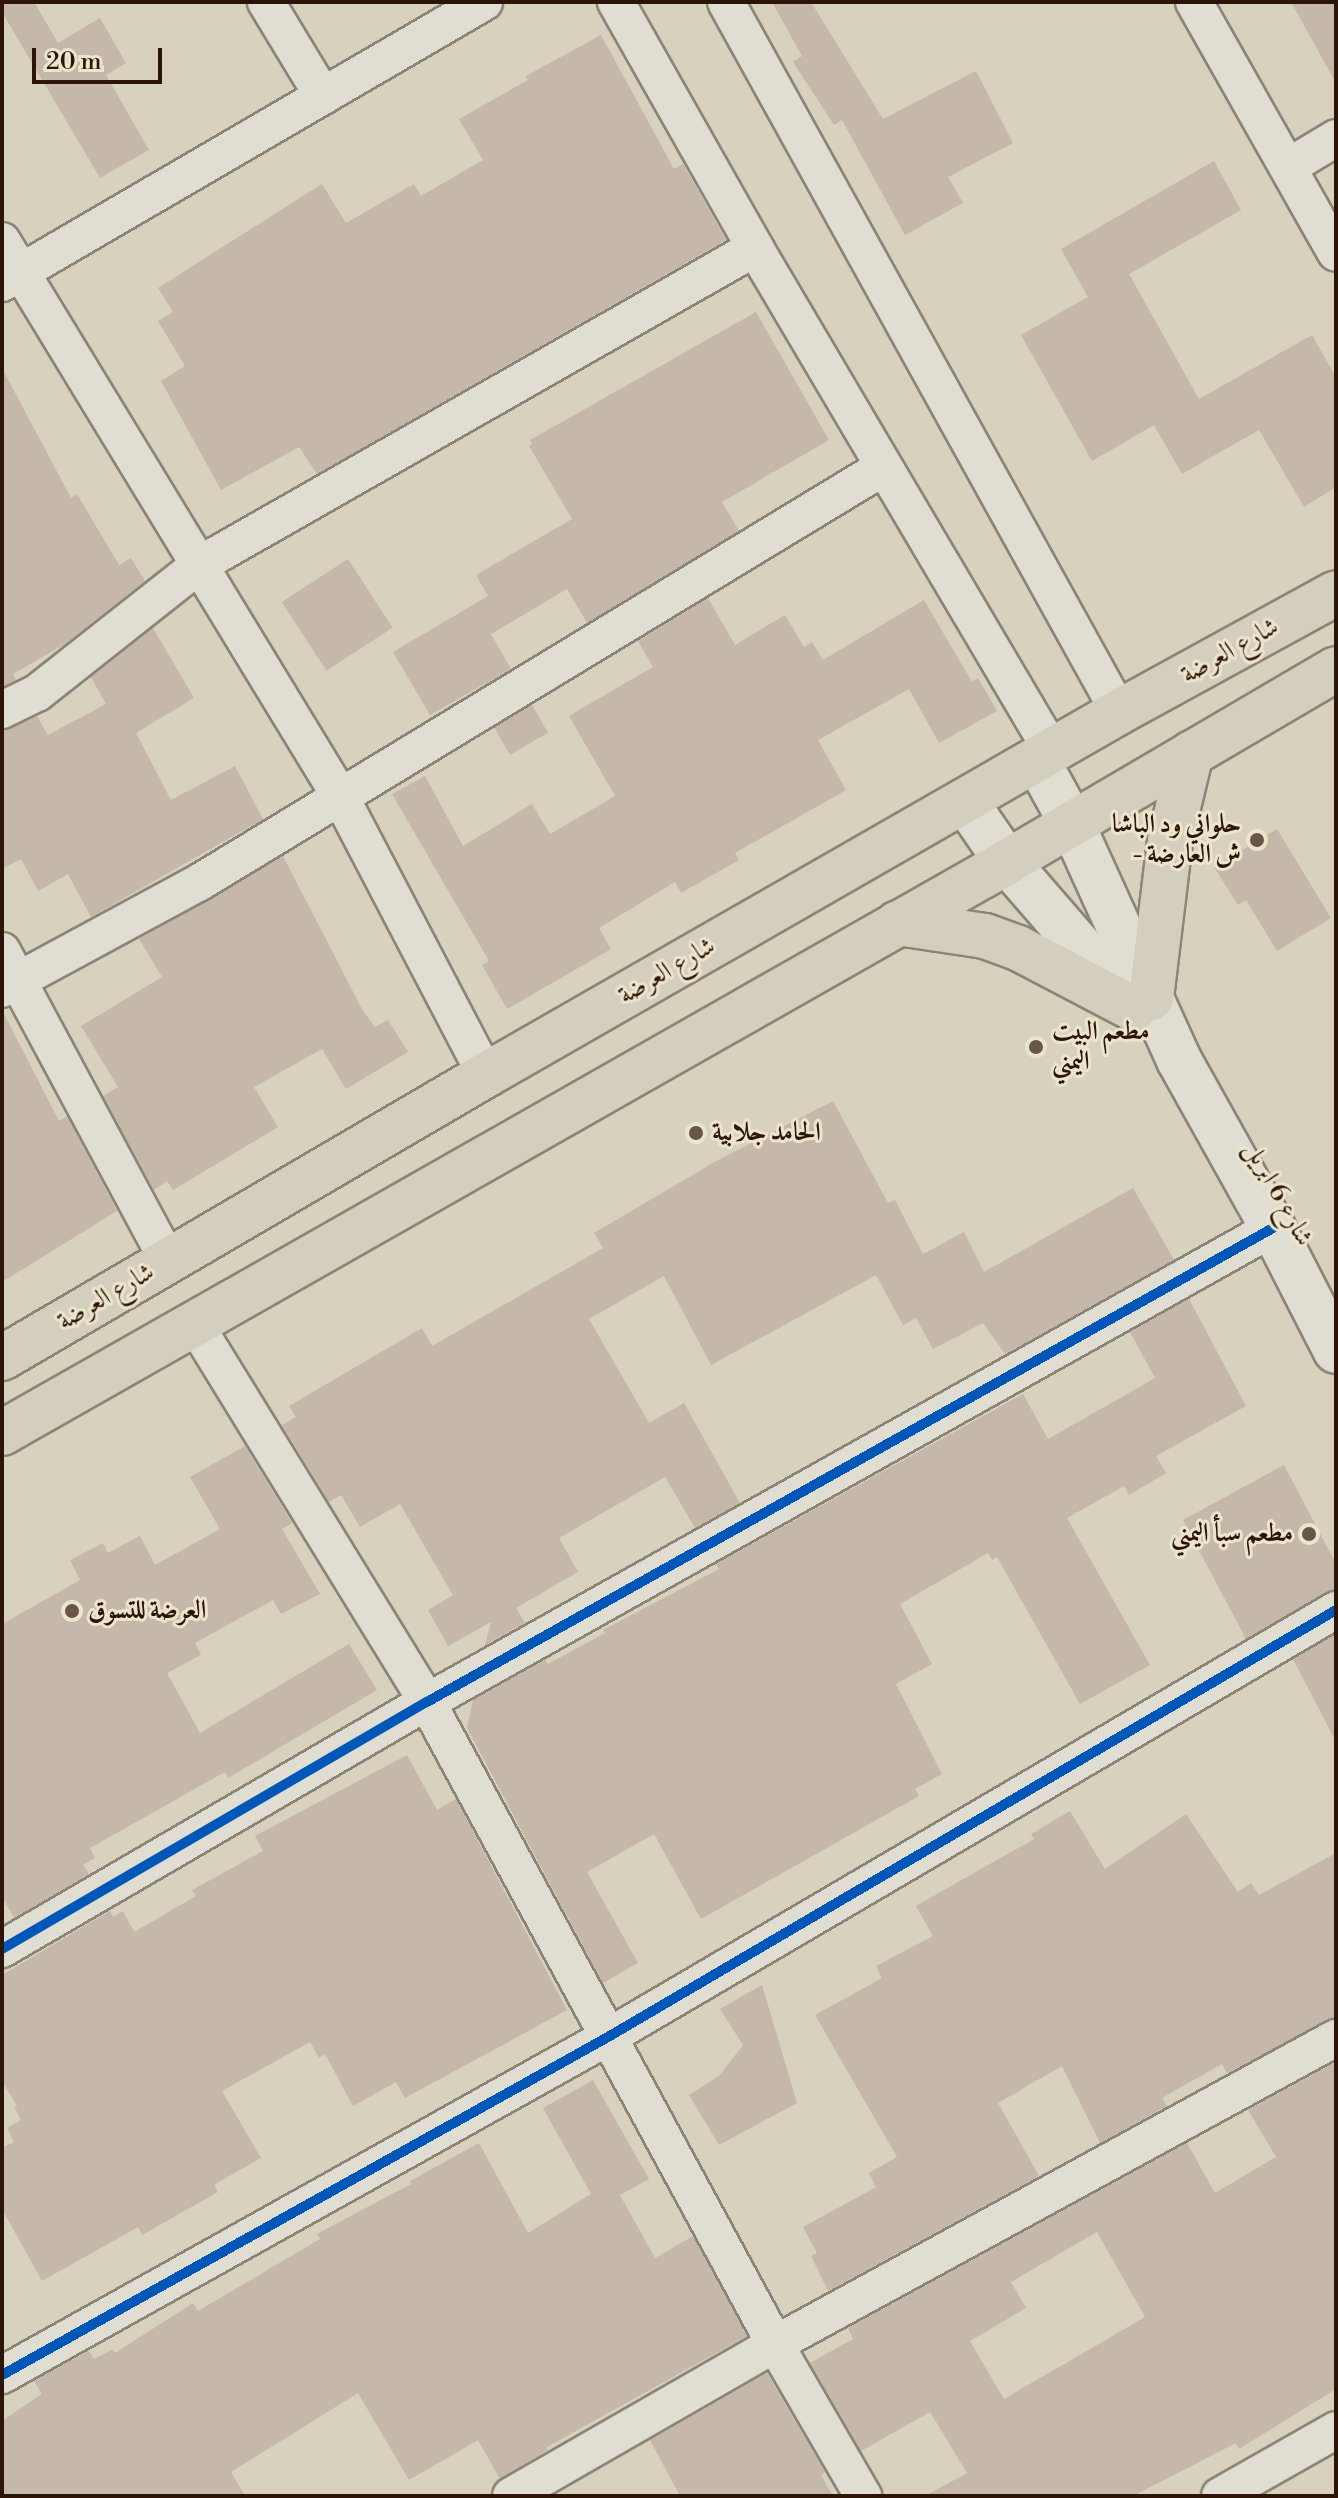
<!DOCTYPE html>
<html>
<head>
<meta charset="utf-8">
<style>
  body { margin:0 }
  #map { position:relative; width:1338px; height:2498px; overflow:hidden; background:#d7d1bd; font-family:"Libre Bodoni",Amiri,serif }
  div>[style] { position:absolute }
  .building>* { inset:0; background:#c6b7ab; transform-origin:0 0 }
  .roads { filter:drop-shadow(2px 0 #8b8477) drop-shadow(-2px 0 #8b8477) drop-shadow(0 2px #8b8477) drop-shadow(0 -2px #8b8477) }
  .street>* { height:36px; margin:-18px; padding:0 18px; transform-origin:18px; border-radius:18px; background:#e0ddd3 }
  .secondary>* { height:44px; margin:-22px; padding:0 22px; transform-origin:22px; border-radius:22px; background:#e0ddd3 }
  .primary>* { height:44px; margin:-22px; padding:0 22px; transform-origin:22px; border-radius:22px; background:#d4cebf }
  .cycleway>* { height:10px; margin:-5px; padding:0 5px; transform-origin:5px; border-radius:5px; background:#0057b8 }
  .dots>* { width:22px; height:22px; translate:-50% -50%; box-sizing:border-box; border:4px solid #ece5cd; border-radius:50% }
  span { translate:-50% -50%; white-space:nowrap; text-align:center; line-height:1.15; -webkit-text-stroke:6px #ece5cd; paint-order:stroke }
  .street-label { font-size:26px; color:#2c1406 }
  .poi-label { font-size:26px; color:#2c1406; font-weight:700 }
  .right { translate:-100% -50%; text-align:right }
  .left { translate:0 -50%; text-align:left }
  .frame { position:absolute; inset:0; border:4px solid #2c1406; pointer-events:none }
  .scale { position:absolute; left:32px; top:48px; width:130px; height:36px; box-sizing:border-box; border:4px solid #2c1406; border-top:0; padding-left:10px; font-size:24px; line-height:28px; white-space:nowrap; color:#2c1406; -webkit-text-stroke:6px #ece5cd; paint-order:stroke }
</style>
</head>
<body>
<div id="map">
  <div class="building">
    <div style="clip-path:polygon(2px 2px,34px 2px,58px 43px,100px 18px,126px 63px,106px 75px,149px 150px,100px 178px,2px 12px)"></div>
    <div style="clip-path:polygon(772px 2px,811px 2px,883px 119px,976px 71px,1013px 143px,948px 177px,963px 203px,905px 235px,842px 120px,834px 125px,793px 62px,802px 56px)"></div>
    <div style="clip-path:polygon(1291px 2px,1336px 2px,1336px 83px)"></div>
    <div style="clip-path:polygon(601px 35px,674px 169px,683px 164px,726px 240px,317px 474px,299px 447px,221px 490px,161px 381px,185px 366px,158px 321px,173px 312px,158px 288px,322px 184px,346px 223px,414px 184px,421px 196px,483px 160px,459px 119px,528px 80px,526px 76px)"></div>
    <div style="clip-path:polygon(1214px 161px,1241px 210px,1129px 274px,1199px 399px,1312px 335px,1336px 377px,1336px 487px,1304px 507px,1259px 430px,1182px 474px,1154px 425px,1092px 461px,1021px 335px,1088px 297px,1061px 249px)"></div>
    <div style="clip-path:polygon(756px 312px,829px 440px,722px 502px,739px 531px,587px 623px,567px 589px,491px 634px,511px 669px,430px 715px,393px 652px,488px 596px,476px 575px,572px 519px,529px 446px,532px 444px,530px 440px)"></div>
    <div style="clip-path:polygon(2px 368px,71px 498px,77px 494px,119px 565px,131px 558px,145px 581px,65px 644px,13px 674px,16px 680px,2px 687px)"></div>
    <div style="left:348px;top:559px;width:82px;height:79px;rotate:57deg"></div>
    <div style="clip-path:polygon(708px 598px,735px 645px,785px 615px,804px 647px,812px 642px,823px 660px,924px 600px,972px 682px,978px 678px,997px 711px,939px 743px,909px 689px,818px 740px,846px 790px,735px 853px,739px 860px,681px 893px,675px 882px,599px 928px,611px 949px,507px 1009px,482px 965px,489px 961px,392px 794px,425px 776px,463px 846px,532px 804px,550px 834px,615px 796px,569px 716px,653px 667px,638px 641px)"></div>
    <div style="clip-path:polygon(153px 628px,194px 698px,136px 733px,171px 800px,235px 766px,263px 819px,91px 917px,68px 874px,38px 891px,21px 859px,2px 869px,2px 731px,37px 716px,48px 735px,106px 704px,91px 677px)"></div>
    <div style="left:532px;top:705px;width:32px;height:44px;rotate:60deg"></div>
    <div style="clip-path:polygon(1277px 829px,1331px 918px,1277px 951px,1246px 900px,1238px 905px,1214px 867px)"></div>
    <div style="clip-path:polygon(283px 856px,363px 1011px,375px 1027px,388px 1020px,408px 1052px,346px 1089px,322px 1049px,254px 1087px,278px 1127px,173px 1190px,167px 1181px,154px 1190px,103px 1096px,118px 1087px,81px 1026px,162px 977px,139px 939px)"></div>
    <div style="clip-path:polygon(2px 1010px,59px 1121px,67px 1116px,117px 1211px,2px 1282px)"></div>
    <div style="clip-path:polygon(833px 1101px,888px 1203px,895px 1200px,923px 1254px,964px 1232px,984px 1272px,1133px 1188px,1174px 1260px,1005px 1354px,983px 1323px,933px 1349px,916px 1318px,903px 1325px,876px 1275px,711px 1365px,664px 1276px,589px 1319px,649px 1423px,684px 1403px,740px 1503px,695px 1528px,665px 1477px,559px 1538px,578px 1572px,516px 1608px,525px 1623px,485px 1645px,491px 1622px,448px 1646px,428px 1610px,453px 1595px,400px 1504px,360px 1527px,341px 1495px,329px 1502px,282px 1425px,296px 1417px,289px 1406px,422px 1328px,432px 1346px,603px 1248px,594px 1233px,718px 1160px)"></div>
    <div style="clip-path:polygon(1189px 1299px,1246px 1406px,1156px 1456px,1166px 1473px,1129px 1495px,1124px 1486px,1067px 1518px,1150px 1665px,1080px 1704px,997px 1557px,992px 1560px,988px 1553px,900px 1604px,932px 1664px,896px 1684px,942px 1774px,915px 1789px,919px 1796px,701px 1919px,654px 1834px,587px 1872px,638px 1963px,603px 1983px,467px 1728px,473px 1700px,545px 1660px,548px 1664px,605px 1633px,603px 1630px,719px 1569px,716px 1564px,1023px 1394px,1048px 1439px,1155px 1378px,1130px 1332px)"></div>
    <div style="clip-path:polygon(245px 1446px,292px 1523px,282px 1529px,320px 1594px,281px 1614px,273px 1600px,195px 1643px,201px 1655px,167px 1673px,200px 1733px,349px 1644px,377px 1690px,228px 1778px,225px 1772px,90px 1848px,95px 1858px,83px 1865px,89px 1874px,14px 1918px,2px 1896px,2px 1624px,80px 1580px,70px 1560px,103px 1543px,108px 1553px,140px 1536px,155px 1565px,220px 1529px,190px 1477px)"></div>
    <div style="clip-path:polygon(1284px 1465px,1336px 1564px,1336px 1589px,1246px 1639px,1183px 1520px)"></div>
    <div style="clip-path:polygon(1336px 1634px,1336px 1742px,1293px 1659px)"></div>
    <div style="clip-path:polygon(407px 1755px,437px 1810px,456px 1799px,567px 2010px,405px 2098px,396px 2082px,353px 2106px,325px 2054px,319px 2058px,310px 2042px,222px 2091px,261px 2158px,214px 2185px,218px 2192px,142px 2235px,138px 2227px,42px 2281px,2px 2209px,2px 2148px,14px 2142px,7px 2128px,21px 2120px,14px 2107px,17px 2106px,2px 2081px,2px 1975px,110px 1911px,113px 1917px,123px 1911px,134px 1932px,196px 1896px,192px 1890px,263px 1851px,255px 1836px)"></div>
    <div style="clip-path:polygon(1070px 1811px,1105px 1869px,1186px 1814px,1238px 1892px,1251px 1883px,1259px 1895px,1336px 1853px,1336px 2017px,1227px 2073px,1222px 2064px,1162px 2098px,1167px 2106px,1100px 2143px,1062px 2066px,998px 2103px,1039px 2176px,828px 2291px,811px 2256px,817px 2253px,803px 2227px,876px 2187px,869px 2173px,897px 2157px,815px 2015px,882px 1978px,876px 1966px,933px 1936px,916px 1906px,1034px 1839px,1031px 1834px)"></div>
    <div style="clip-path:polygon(762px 1985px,797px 2103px,719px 2145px,689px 2095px,719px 2076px,743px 2045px,720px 2009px)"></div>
    <div style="clip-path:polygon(evenodd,1336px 2062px,1336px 2389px,1239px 2449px,1236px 2443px,1133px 2496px,925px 2496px,967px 2473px,930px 2412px,861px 2451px,810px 2363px,853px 2339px,848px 2328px,1187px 2143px,1215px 2193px,1276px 2157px,1248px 2110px,1336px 2062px,1097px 2232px,1145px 2317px,1004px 2399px,970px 2341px,1026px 2308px,1011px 2282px,1097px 2232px)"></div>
    <div style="clip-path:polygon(593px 2080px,649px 2179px,620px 2195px,655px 2258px,693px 2236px,747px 2336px,547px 2447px,548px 2450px,500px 2479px,478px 2440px,409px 2480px,358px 2393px,231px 2472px,245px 2496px,2px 2496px,2px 2421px,42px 2394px,34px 2381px,89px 2351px,94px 2359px,113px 2349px,115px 2353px,193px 2303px,198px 2311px,320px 2239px,317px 2234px,411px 2184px,410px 2181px,479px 2143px,528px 2233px,591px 2194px,543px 2108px)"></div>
    <div style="clip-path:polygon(767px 2373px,825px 2472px,821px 2475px,833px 2496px,680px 2496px,650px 2440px)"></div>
  </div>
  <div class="roads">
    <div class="street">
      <div style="left:266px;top:2px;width:110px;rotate:58.8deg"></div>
      <div style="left:616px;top:2px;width:283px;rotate:60.5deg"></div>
      <div style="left:755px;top:248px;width:584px;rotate:59.44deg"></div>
      <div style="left:726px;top:2px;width:812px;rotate:61.03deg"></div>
      <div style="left:1194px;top:2px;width:288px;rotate:60.5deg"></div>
      <div style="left:1288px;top:167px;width:56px;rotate:-31.1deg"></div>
      <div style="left:2px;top:241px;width:650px;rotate:58.66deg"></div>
      <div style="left:340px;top:796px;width:315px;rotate:62.4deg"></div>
      <div style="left:2px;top:283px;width:558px;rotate:-30.24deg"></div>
      <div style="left:2px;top:710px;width:39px;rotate:-26deg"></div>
      <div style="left:37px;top:693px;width:206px;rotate:-38.3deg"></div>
      <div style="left:199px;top:565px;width:640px;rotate:-29.69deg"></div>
      <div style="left:2px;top:951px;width:352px;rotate:61.8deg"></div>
      <div style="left:2px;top:989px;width:225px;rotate:-28.4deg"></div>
      <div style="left:200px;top:882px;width:800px;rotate:-31.25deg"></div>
      <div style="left:193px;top:1321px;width:447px;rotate:58.4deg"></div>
      <div style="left:427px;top:1702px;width:730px;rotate:61.54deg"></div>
      <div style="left:775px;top:2344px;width:176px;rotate:59.9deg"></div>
      <div style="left:2px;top:1949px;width:492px;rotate:-30.2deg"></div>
      <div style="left:427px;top:1702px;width:970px;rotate:-29.26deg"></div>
      <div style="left:2px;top:2375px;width:694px;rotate:-29.15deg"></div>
      <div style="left:608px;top:2037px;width:844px;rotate:-30.39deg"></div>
      <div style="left:511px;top:2496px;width:305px;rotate:-29.9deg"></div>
      <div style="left:775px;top:2344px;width:639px;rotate:-28.61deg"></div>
      <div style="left:1220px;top:2496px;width:133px;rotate:-29.6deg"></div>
    </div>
    <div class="secondary">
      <div style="left:1037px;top:760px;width:73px;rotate:61.3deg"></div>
      <div style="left:1072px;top:824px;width:259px;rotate:65.6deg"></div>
      <div style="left:1179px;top:1060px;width:193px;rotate:60.8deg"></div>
      <div style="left:1273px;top:1228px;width:138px;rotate:62.9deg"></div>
      <div style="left:965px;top:801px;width:74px;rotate:55.5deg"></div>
      <div style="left:1007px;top:862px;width:196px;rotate:49.1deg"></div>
    </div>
    <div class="primary">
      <div style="left:898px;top:923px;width:88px;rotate:8.5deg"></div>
      <div style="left:985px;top:936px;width:35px;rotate:20deg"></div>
      <div style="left:1018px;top:948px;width:131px;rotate:27.7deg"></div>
      <div style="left:1151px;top:998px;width:159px;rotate:-83.1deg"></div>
      <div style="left:1170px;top:840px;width:89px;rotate:-76.4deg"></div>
      <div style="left:2px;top:1358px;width:561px;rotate:-30.32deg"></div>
      <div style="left:486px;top:1075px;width:730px;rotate:-29.83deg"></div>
      <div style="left:1119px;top:712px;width:247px;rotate:-28.7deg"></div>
      <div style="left:2px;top:1433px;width:1156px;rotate:-29.6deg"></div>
      <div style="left:1007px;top:862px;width:381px;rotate:-30.4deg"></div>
    </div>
  </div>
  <div class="cycleway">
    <div style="left:2px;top:1949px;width:492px;rotate:-30.2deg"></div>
    <div style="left:427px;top:1702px;width:970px;rotate:-29.26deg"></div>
    <div style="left:2px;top:2375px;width:694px;rotate:-29.15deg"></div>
    <div style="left:608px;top:2037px;width:844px;rotate:-30.39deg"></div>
  </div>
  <div class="dots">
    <div style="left:1257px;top:840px;background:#685646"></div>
    <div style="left:1036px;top:1047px;background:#685646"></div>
    <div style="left:696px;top:1133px;background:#685646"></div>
    <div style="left:1309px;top:1534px;background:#685646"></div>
    <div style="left:72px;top:1611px;background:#685646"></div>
  </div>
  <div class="street-label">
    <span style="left:1230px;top:651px;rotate:-29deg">شارع العرضة</span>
    <span style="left:667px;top:971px;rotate:-30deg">شارع العرضة</span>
    <span style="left:1278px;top:1194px;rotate:61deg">شارع 6 ابريل</span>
    <span style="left:106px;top:1297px;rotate:-30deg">شارع العرضة</span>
  </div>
  <div class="poi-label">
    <span class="right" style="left:1241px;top:840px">حلواني ود الباشا<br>- ش العارضة</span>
    <span class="left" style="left:1052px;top:1047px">مطعم البيت<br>اليمني</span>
    <span class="left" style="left:712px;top:1133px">الحامد جلابية</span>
    <span class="right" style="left:1293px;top:1534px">مطعم سبأ اليمني</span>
    <span class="left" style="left:88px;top:1611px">العرضة للتسوق</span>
  </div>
  <div class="frame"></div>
  <div class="scale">20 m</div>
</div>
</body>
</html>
